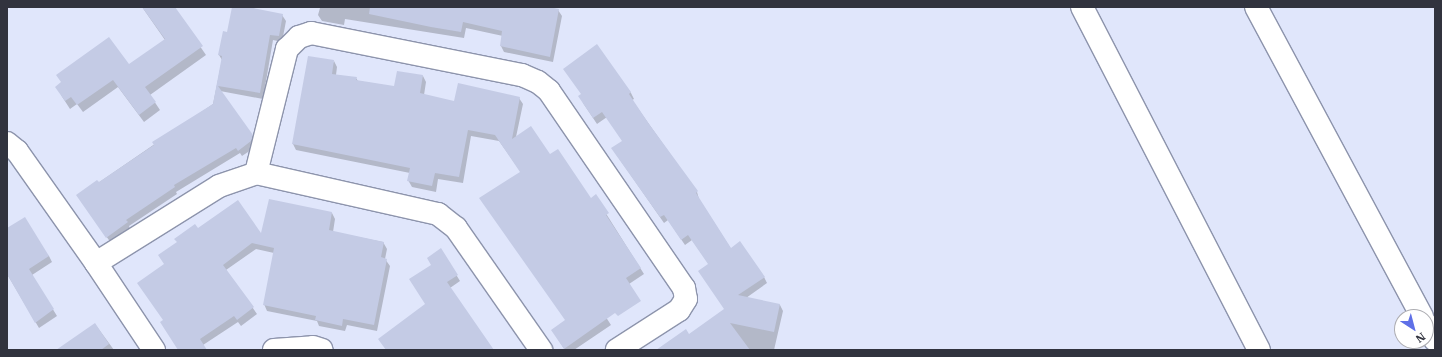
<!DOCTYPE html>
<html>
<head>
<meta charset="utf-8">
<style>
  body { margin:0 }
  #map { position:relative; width:1442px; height:357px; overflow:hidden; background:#e0e6fb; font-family:"IBM Plex Serif",serif }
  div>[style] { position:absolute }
  .shadow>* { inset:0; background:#0003 }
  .building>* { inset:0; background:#c4cbe5 }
  .roads { filter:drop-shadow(1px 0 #8d94ac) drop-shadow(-1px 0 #8d94ac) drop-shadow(0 1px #8d94ac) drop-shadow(0 -1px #8d94ac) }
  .minor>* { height:22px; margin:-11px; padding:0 11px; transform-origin:11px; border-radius:11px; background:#fff }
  span { translate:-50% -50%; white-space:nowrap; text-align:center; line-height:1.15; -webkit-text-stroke:3px #fff; paint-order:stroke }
  .frame { position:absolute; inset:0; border:8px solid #31333e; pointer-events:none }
  .north { position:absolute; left:1394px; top:309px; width:40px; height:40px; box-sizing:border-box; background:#fff; border:1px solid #adadb2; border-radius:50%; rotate:144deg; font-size:11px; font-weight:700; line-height:16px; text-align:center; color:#31333e }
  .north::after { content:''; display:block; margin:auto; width:14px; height:18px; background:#5f70e7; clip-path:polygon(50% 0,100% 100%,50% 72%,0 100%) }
</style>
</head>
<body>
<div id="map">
  <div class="shadow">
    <div style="clip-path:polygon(142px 7px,173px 7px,206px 55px,150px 95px,160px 110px,144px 122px,118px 87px,83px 112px,77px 104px,70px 109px,61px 95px,129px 66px,165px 40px)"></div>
    <div style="clip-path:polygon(233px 7px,282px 15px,286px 21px,282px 42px,273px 40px,263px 99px,220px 91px,252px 135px,256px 142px,254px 148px,242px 156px,240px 153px,176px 192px,177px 194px,129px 226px,130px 229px,111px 243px,81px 201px,98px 183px,213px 104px,222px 60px,219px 55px,228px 33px)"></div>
    <div style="clip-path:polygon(314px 7px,531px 7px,558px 10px,562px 16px,553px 62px,504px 52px,501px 46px,503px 36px,466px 28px,464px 38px,345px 19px,344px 25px,322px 21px,318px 15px,320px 8px)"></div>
    <div style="clip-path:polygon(597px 46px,631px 93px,634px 99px,632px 100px,697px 192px,699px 199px,731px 249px,764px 277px,767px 283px,746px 298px,780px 305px,783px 311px,774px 350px,667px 350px,725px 310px,709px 264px,692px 240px,685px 245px,668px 220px,664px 223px,616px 154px,623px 141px,607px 117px,597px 124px,583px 103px,582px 95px)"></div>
    <div style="clip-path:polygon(334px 61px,337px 67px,336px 75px,356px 78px,358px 81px,395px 87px,423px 76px,426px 82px,424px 95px,455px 102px,519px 98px,523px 104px,516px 137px,550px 155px,590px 199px,595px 196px,644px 274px,623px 288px,576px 271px,611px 325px,574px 350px,565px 350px,556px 336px,566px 321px,521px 172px,499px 141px,471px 136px,463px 183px,438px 179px,436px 192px,412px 187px,408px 180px,410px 173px,296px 150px,293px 144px)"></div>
    <div style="clip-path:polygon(332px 213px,335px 219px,333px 232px,383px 242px,387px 249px,385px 259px,390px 266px,377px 331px,347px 325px,345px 331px,319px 326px,317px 321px,267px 311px,264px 304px,274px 253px,256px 249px,226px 270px,257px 314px,241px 326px,238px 322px,203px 345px,206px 350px,179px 350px,164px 320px,165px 265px,198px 230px,262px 235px)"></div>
    <div style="clip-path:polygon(7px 229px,49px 256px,52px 262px,32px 275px,57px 316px,39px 328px,7px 274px)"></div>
    <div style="clip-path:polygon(441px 250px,460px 281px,450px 288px,493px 350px,386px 350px,426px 304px,432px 265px)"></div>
    <div style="clip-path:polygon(95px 324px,114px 350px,58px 350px)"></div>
  </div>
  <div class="building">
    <div style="clip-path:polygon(142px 7px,175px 7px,203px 46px,145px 87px,156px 102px,139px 115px,113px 80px,77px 105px,71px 97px,65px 101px,55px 87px,61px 82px,56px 75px,109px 37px,129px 64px,165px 39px)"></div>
    <div style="clip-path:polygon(232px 7px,248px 7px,283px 14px,279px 36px,270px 35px,260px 93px,218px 86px,253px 135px,251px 141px,238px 151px,236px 148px,174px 185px,175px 187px,126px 220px,128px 222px,106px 238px,76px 195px,97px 180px,99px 182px,154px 145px,152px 142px,213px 104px,222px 56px,218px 55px,223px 31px,227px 32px)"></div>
    <div style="clip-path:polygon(370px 7px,549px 7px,559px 9px,550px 57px,500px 46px,502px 31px,463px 22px,461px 32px,431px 27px,369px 14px)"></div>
    <div style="clip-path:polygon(597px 44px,631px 92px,629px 94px,649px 124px,698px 191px,696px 193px,731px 248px,740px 241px,765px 277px,738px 295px,780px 304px,774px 332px,730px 323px,750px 350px,656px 350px,686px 329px,689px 334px,724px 309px,698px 271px,708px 264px,688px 235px,681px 240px,664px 215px,660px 217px,611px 148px,622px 141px,602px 112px,593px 118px,578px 96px,581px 94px,563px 69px)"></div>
    <div style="clip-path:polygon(308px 56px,334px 60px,332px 74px,357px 77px,356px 80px,394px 86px,397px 71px,423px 75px,420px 93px,454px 101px,458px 83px,520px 97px,512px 139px,531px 126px,550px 154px,558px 149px,591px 198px,596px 194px,609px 213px,606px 215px,641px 268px,626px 278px,641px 301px,618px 316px,615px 313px,564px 349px,551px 330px,565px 320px,479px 198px,520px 172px,495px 135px,468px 130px,459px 177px,435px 173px,432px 186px,407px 181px,410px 168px,292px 144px)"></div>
    <div style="clip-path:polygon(269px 199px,332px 212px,329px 230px,384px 242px,381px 257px,387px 259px,374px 325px,343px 319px,342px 326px,315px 320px,316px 316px,263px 305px,274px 248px,252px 243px,223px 265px,254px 307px,237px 320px,234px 316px,200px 339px,207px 350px,178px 350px,160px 322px,163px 320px,137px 283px,164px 264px,158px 255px,177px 242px,174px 239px,195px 224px,198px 228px,238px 200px,261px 233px)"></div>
    <div style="clip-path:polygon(25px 217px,49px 256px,29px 269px,54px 309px,35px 323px,7px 274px,7px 228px)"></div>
    <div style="clip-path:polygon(441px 248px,458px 275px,447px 282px,494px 350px,386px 350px,378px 339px,425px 304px,409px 279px,431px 265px,427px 258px)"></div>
    <div style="clip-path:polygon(95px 323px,109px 344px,101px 350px,56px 350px)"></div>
  </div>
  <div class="roads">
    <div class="minor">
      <div style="left:1082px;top:7px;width:386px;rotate:62.7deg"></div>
      <div style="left:1256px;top:7px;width:352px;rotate:61.8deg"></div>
      <div style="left:7px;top:143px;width:13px;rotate:39deg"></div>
      <div style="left:17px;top:151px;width:137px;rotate:54.8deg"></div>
      <div style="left:256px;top:173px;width:128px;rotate:-76deg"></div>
      <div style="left:287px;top:49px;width:17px;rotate:-45deg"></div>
      <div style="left:299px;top:37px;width:13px;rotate:-18deg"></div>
      <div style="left:311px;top:33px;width:215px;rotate:11.3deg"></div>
      <div style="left:522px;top:75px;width:17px;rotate:24deg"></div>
      <div style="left:538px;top:82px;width:14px;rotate:39deg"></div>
      <div style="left:549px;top:91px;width:239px;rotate:55.6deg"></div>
      <div style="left:684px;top:288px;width:11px;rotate:80deg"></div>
      <div style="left:686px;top:299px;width:13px;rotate:122deg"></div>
      <div style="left:679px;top:310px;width:74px;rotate:147.2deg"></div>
      <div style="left:1426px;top:324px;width:18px;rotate:61deg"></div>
      <div style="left:154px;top:350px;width:105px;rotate:-123.7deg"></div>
      <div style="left:96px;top:263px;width:145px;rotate:-32deg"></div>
      <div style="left:219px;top:186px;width:39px;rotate:-19deg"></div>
      <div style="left:256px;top:173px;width:187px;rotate:12.7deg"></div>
      <div style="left:438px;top:214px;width:23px;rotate:38deg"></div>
      <div style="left:456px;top:228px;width:149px;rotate:55.1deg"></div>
      <div style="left:274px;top:350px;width:39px;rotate:-4deg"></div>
      <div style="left:313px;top:347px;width:9px;rotate:18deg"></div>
    </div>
  </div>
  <div class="frame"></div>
  <div class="north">N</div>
</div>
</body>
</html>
